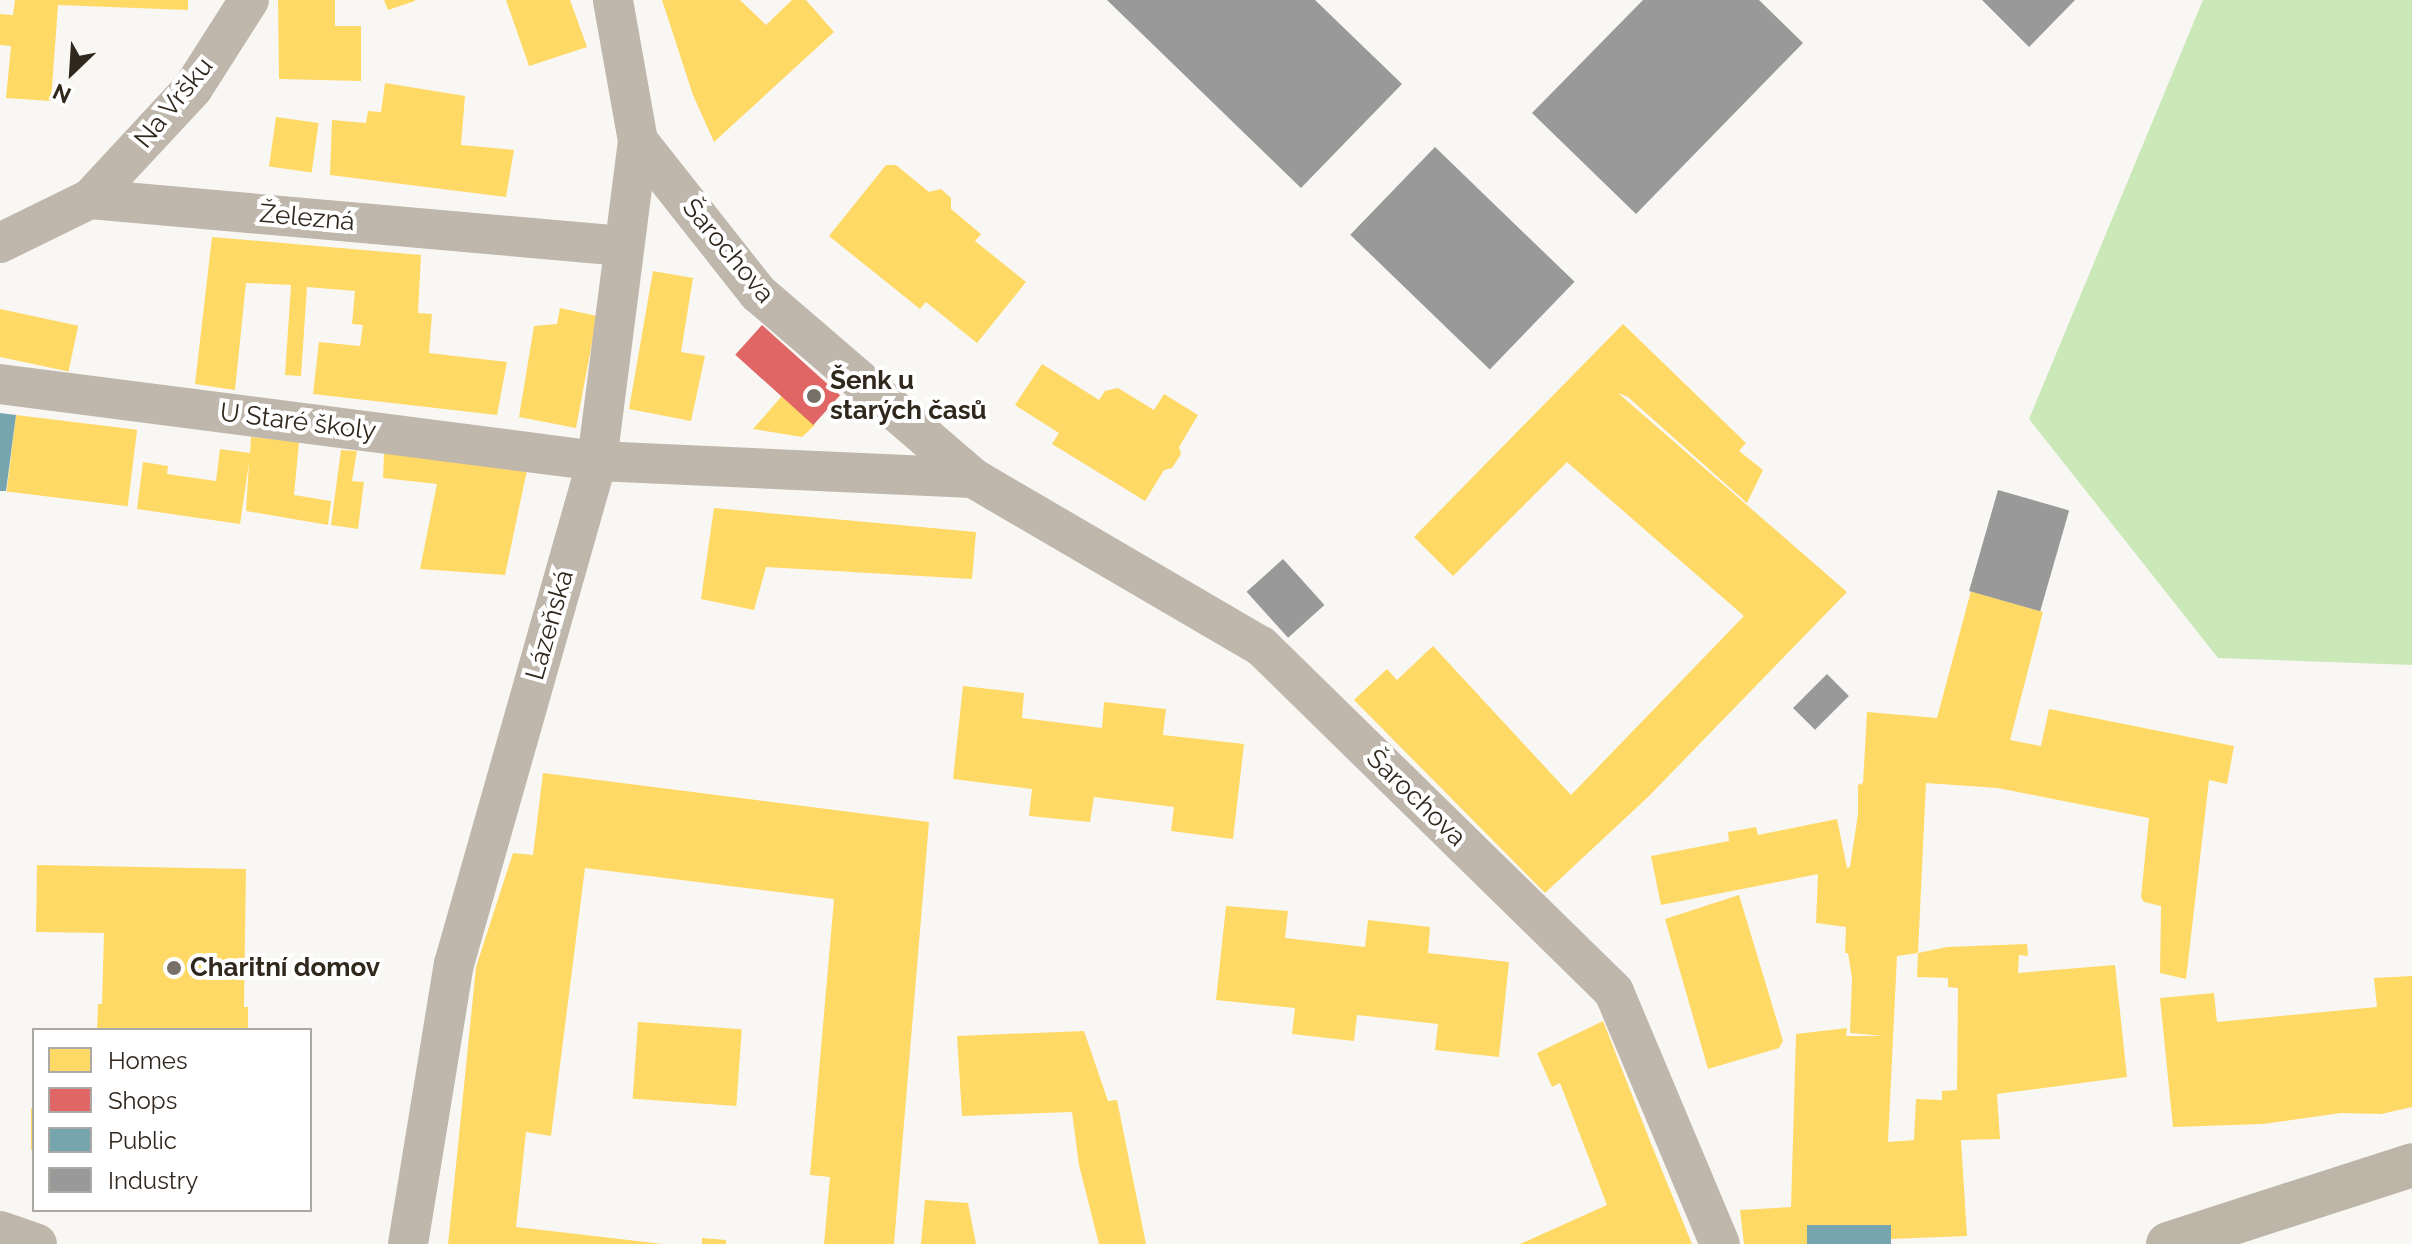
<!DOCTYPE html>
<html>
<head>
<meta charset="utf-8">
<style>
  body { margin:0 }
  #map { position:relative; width:2412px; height:1244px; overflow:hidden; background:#f9f7f4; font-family:Raleway,sans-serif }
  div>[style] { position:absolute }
  .forest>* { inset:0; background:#cbe8b9 }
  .homes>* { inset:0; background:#ffd966; transform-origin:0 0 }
  .shops>* { inset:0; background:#e06666; transform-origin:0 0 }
  .public>* { inset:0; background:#76a5af; transform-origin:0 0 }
  .industry>* { inset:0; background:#999; transform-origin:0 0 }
  .street>* { height:40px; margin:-20px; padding:0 20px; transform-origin:20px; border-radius:20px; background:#bfb6ac }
  .secondary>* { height:44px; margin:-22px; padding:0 22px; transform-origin:22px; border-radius:22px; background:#beb5a9 }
  .dots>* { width:22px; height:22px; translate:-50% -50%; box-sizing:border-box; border:4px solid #fff; border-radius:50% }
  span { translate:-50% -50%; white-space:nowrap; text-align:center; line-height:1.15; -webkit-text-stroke:8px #fff; paint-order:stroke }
  .street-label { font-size:26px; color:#30271d }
  .poi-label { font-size:26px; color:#30271d; font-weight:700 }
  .left { translate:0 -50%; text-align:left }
  .legend { position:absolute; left:32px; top:1028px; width:280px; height:184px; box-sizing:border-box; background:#fff; border:2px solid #aca9a5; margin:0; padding:10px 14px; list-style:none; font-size:24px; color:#30271d }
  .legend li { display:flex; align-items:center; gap:16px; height:40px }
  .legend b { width:40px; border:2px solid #aca9a5 }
  .north { position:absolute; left:32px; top:32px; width:80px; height:80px; -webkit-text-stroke:6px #fff; paint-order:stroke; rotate:205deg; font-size:22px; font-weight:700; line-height:32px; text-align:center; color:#30271d }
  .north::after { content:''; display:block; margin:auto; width:28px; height:36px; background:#30271d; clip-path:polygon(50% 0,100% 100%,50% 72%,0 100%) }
</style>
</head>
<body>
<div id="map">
  <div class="forest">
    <div style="clip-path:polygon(2203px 0,2412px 0,2412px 665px,2218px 658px,2029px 419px)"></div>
  </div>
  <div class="homes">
    <div style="clip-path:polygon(15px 0,188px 0,188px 10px,58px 5px,51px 101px,6px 98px,11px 46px,0 45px,0 14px,13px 15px)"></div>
    <div style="clip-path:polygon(278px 0,335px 0,335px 26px,361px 26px,361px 81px,279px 79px)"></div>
    <div style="clip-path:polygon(384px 0,415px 0,415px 1px,388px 10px)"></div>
    <div style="clip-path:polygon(506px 0,570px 0,587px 47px,529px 66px)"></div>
    <div style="clip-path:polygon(662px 0,740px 0,766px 25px,792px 0,806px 0,834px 32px,714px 142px,693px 95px)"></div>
    <div style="clip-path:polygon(385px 83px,465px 96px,461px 145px,514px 150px,506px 197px,330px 175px,332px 120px,366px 123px,368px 111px,381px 112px)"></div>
    <div style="left:276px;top:117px;width:43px;height:50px;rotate:8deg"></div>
    <div style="clip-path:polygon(886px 165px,896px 165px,929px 192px,941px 189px,951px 198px,951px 209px,981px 234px,975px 241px,1026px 282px,977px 343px,926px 302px,920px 309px,829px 236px)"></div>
    <div style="clip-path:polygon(212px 237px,421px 255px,418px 313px,432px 314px,429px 353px,507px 362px,497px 415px,313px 394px,319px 342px,360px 346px,363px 325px,352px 324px,355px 291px,307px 287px,301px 376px,285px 375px,291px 285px,246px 283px,235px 390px,195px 384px)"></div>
    <div style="clip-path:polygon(653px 271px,693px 278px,681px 352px,705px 356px,691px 421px,629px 409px)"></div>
    <div style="clip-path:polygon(560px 308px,597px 316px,576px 428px,519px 417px,534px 326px,557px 324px)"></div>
    <div style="left:0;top:309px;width:80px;height:47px;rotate:12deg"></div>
    <div style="clip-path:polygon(1623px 324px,1746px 443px,1739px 451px,1763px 470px,1747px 503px,1628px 397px,1618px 393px,1847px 592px,1649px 796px,1545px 893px,1354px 700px,1387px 669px,1397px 680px,1433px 646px,1571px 795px,1744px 616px,1567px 462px,1453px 576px,1414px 537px)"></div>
    <div style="clip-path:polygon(1042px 364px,1099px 400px,1105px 391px,1118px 388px,1154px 410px,1164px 394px,1198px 415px,1179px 447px,1181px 454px,1172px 468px,1164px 470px,1145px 501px,1052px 444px,1059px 433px,1015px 405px)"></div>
    <div style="clip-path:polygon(782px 396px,815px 425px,802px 437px,753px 429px)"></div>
    <div style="left:16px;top:415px;width:122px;height:77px;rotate:7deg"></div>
    <div style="clip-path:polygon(251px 437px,299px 442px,294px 495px,331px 501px,328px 525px,246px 511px,249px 463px,240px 524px,137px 509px,143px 462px,168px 466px,167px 474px,216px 481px,220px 449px,250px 453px)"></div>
    <div style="clip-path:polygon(341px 450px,357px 451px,352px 481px,364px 482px,358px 529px,331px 525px)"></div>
    <div style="clip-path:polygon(384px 453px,527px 470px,505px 575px,420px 569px,437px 484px,383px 478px)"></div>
    <div style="clip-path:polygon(714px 508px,976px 532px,972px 579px,766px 567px,754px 610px,701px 599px)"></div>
    <div style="clip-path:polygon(1971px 591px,2043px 612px,2010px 740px,2041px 746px,2049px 709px,2234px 746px,2227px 784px,2209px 780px,2186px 979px,2160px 973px,2161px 906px,2144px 902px,2141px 897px,2149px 818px,1998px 788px,1926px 783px,1918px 953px,1897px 956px,1888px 1142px,1914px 1140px,1916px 1099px,1942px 1100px,1942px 1091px,1957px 1090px,1958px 988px,1948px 987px,1948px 978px,1917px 977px,1918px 953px,1947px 947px,2027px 944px,2028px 956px,2019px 955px,2018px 973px,2115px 965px,2127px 1077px,1997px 1094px,2000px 1139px,1961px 1140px,1967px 1236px,1890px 1239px,1891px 1225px,1807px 1225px,1807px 1244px,1744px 1244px,1740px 1210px,1791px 1207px,1796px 1034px,1847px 1028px,1846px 1036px,1884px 1036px,1850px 1033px,1852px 978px,1848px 953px,1845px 953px,1846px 927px,1816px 923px,1818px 874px,1661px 905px,1651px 856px,1729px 841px,1728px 832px,1756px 827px,1758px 835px,1837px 819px,1847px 868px,1850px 867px,1858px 814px,1858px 785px,1863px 783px,1867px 712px,1937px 718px)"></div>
    <div style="clip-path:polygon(963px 686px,1024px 693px,1022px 718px,1102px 728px,1104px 702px,1166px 709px,1163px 735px,1244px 744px,1233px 839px,1171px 831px,1174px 807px,1094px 797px,1090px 822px,1029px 816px,1032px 789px,953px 779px)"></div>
    <div style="clip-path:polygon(543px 773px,929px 822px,894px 1244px,824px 1244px,830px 1177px,810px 1175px,834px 899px,585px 868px,551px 1136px,526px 1132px,516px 1227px,663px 1244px,448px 1244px,476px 967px,513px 853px,533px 855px)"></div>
    <div style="clip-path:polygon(37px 865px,246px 869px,244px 1007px,248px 1007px,248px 1030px,97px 1030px,98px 1004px,102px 1004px,104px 933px,36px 932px)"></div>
    <div style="clip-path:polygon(1739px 895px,1783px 1041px,1779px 1048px,1708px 1069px,1665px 919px)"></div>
    <div style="clip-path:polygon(1226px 906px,1288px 911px,1285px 938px,1365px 947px,1368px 920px,1430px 927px,1428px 953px,1509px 962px,1499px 1057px,1435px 1050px,1438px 1024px,1357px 1015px,1354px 1041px,1292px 1034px,1295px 1008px,1216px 1000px)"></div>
    <div style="clip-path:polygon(2412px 976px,2412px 1107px,2381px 1114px,2341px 1113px,2263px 1124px,2173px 1127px,2160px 998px,2214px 993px,2217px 1022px,2377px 1007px,2374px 978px)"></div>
    <div style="clip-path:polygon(1603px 1021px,1652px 1146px,1692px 1244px,1520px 1244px,1607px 1205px,1560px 1083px,1552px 1087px,1537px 1053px)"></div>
    <div style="left:638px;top:1022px;width:104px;height:77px;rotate:4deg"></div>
    <div style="clip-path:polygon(1084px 1031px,1108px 1101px,1117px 1100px,1146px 1244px,1099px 1244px,1079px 1165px,1072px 1112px,962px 1116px,957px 1036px)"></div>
    <div style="left:31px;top:1108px;width:3px;height:42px"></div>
    <div style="clip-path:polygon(925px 1200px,968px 1203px,976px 1244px,921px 1244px)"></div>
    <div style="clip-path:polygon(702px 1238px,726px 1240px,726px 1244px,702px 1244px)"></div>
  </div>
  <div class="shops">
    <div style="left:762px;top:325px;width:105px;height:40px;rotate:42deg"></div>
  </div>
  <div class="public">
    <div style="clip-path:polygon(0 413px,16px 415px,6px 491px,0 491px)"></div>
    <div style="left:1807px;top:1225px;width:84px;height:19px"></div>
  </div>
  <div class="industry">
    <div style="clip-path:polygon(1107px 0,1315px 0,1402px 84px,1301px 188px)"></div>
    <div style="clip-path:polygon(1643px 0,1759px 0,1803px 43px,1636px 214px,1532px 113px)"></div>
    <div style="clip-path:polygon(1982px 0,2075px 0,2029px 47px)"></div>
    <div style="left:1435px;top:147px;width:194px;height:122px;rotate:44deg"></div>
    <div style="left:1998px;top:490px;width:74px;height:105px;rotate:16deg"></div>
    <div style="left:1283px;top:559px;width:62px;height:49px;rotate:48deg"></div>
    <div style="left:1827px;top:674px;width:31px;height:48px;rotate:45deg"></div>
  </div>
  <div class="street">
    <div style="left:638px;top:141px;width:194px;rotate:51.7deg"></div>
    <div style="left:758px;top:293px;width:284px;rotate:40.7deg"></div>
    <div style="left:973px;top:478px;width:333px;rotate:30.3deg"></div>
    <div style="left:1261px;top:646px;width:494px;rotate:44.4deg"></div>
    <div style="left:1614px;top:992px;width:273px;rotate:67.2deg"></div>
    <div style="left:90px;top:199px;width:151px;rotate:-47.1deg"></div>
    <div style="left:193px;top:88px;width:104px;rotate:-57.5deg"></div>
    <div style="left:0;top:243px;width:100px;rotate:-26.1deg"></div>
    <div style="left:90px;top:199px;width:535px;rotate:5.04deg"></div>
    <div style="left:0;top:384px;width:602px;rotate:7.35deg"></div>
    <div style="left:597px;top:461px;width:376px;rotate:2.6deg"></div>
    <div style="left:0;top:1231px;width:39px;rotate:19deg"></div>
    <div style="left:408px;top:1244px;width:284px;rotate:-80.7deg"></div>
    <div style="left:454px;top:964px;width:523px;rotate:-74.13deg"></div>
    <div style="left:597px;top:461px;width:323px;rotate:-82.7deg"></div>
    <div style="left:638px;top:141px;width:143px;rotate:-100.1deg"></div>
  </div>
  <div class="secondary">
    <div style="left:2168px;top:1244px;width:256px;rotate:-17.9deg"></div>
  </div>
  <div class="dots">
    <div style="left:814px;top:396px;background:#767068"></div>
    <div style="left:174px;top:968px;background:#767068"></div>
  </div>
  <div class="street-label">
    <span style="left:174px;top:103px;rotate:-51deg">Na Vršku</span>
    <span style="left:307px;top:218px;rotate:5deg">Železná</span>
    <span style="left:728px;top:251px;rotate:50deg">Šarochova</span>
    <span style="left:298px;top:422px;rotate:7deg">U Staré školy</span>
    <span style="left:550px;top:625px;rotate:-74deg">Lázeňská</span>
    <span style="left:1416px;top:798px;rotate:44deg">Šarochova</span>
  </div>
  <div class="poi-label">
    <span class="left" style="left:830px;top:396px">Šenk u<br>starých časů</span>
    <span class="left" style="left:190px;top:968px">Charitní domov</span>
  </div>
  <ul class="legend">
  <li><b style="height:22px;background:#ffd966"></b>Homes</li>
  <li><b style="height:22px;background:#e06666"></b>Shops</li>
  <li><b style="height:22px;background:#76a5af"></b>Public</li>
  <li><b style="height:22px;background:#999"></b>Industry</li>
  </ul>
  <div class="north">N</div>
</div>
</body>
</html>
